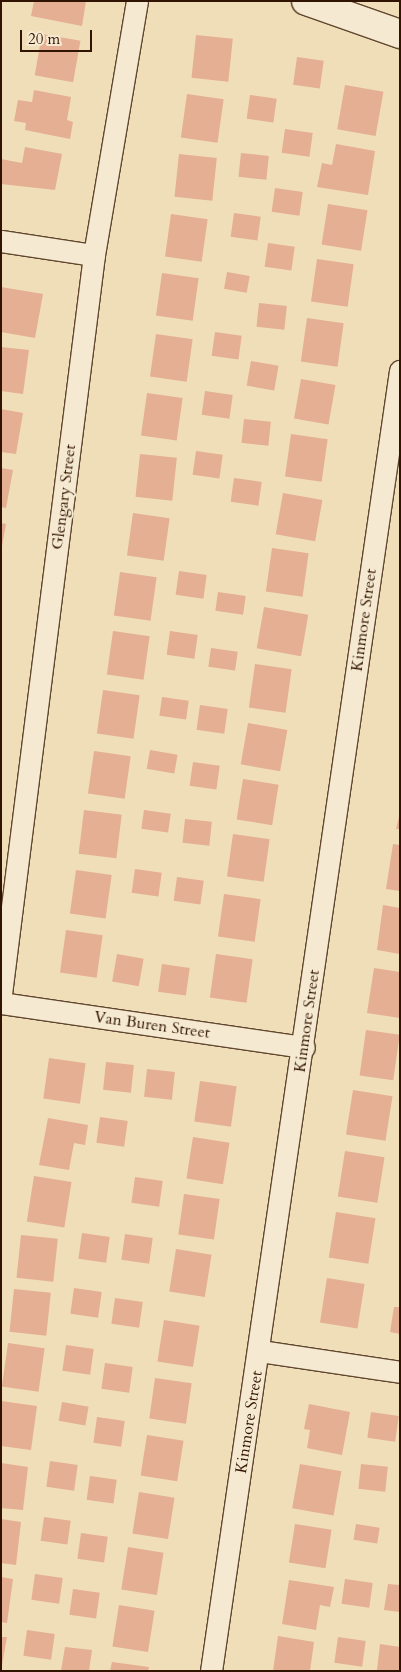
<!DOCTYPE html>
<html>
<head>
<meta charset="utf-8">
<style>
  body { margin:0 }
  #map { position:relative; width:401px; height:1672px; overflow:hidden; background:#f0deb8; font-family:Cardo,serif }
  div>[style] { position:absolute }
  .building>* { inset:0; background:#e4af92; transform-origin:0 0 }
  .roads { filter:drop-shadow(1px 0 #61462f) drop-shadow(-1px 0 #61462f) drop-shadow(0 1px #61462f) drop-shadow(0 -1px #61462f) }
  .minor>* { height:21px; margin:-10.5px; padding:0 10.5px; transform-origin:10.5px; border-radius:10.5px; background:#f5ead1 }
  .tertiary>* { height:28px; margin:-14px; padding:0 14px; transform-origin:14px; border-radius:14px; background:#f5ead1 }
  span { translate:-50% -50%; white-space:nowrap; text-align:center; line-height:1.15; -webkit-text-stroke:4px #f5ead1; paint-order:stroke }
  .street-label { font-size:16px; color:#311301 }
  .frame { position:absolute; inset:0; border:2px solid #311301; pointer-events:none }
  .scale { position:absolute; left:20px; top:30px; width:72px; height:22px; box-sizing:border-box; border:2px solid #311301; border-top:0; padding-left:6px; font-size:15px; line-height:18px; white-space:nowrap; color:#311301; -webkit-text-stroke:4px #f5ead1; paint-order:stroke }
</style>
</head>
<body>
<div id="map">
  <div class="building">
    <div style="clip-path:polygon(34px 1px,86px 1px,82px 26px,31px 16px)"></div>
    <div style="left:42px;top:34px;width:39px;height:42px;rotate:10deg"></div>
    <div style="left:196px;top:35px;width:37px;height:43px;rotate:6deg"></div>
    <div style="left:297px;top:57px;width:27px;height:28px;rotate:8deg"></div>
    <div style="left:345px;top:85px;width:39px;height:45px;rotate:10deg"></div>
    <div style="clip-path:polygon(34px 90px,71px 97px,67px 120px,73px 122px,70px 139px,25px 130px,26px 123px,14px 121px,18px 100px,32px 102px)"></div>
    <div style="left:187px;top:94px;width:37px;height:44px;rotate:8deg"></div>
    <div style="left:250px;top:95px;width:27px;height:24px;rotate:8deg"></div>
    <div style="left:285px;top:129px;width:28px;height:24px;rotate:8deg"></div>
    <div style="clip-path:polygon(336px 144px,375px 151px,368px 195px,317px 187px,322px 163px,332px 165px)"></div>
    <div style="clip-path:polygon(25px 147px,62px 154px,55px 190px,1px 184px,1px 159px,22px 163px)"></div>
    <div style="left:241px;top:153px;width:28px;height:24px;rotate:6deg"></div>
    <div style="left:179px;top:154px;width:38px;height:43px;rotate:6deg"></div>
    <div style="left:275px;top:188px;width:28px;height:24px;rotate:8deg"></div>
    <div style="left:328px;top:204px;width:40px;height:41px;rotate:9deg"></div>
    <div style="left:234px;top:213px;width:27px;height:24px;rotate:8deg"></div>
    <div style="left:171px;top:214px;width:37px;height:43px;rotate:8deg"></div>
    <div style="left:268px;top:243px;width:27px;height:24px;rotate:8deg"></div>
    <div style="left:317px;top:259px;width:37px;height:43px;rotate:8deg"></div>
    <div style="left:227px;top:272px;width:23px;height:17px;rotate:10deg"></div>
    <div style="left:162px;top:273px;width:37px;height:43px;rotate:8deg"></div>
    <div style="clip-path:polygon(1px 287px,43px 294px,35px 338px,1px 332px)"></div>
    <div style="left:259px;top:303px;width:28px;height:24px;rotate:6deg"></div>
    <div style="left:307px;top:318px;width:37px;height:44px;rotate:8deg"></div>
    <div style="left:215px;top:332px;width:27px;height:24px;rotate:8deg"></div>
    <div style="left:156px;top:334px;width:37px;height:43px;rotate:8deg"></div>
    <div style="clip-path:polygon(1px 347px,29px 350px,23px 394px,1px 391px)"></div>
    <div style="left:251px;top:361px;width:28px;height:25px;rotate:10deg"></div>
    <div style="left:301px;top:379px;width:35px;height:40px;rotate:10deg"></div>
    <div style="left:205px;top:391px;width:28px;height:24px;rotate:8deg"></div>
    <div style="left:147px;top:393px;width:36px;height:43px;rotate:8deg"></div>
    <div style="clip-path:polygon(1px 409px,23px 413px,16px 454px,1px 452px)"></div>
    <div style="left:244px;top:419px;width:27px;height:24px;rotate:6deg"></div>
    <div style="left:291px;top:434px;width:37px;height:43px;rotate:8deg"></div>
    <div style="left:196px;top:451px;width:27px;height:24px;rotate:8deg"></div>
    <div style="left:140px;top:454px;width:37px;height:43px;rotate:6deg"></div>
    <div style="clip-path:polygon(1px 468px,13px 470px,6px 508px,1px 507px)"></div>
    <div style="left:234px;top:478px;width:28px;height:24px;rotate:8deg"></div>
    <div style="left:283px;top:493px;width:40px;height:42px;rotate:10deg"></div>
    <div style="left:133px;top:513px;width:37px;height:43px;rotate:8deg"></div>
    <div style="clip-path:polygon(1px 523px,6px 524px,2px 546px,1px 545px)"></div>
    <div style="left:272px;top:548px;width:37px;height:44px;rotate:8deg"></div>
    <div style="left:179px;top:571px;width:28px;height:24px;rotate:8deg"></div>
    <div style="left:120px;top:572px;width:37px;height:44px;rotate:8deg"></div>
    <div style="left:218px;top:592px;width:28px;height:19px;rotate:8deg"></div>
    <div style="left:264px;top:607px;width:45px;height:42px;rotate:10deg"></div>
    <div style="left:113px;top:631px;width:37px;height:44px;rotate:8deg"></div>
    <div style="left:170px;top:631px;width:28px;height:24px;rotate:8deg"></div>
    <div style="left:211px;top:648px;width:27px;height:19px;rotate:8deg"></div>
    <div style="left:255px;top:664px;width:37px;height:44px;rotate:8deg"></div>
    <div style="left:103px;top:690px;width:37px;height:44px;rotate:8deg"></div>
    <div style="left:162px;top:697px;width:27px;height:19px;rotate:8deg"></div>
    <div style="left:200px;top:705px;width:28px;height:25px;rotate:8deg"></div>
    <div style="left:248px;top:723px;width:40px;height:42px;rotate:10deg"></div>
    <div style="left:150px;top:750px;width:28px;height:19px;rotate:10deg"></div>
    <div style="left:94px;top:751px;width:37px;height:43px;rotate:8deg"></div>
    <div style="left:193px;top:762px;width:27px;height:24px;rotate:8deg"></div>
    <div style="left:243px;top:779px;width:36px;height:41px;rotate:9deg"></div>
    <div style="left:84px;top:810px;width:38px;height:44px;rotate:7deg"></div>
    <div style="left:144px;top:810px;width:27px;height:19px;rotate:8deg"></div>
    <div style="clip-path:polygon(400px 813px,400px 829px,396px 829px)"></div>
    <div style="left:185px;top:819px;width:27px;height:24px;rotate:6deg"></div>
    <div style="left:233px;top:834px;width:37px;height:43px;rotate:8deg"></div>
    <div style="clip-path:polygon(393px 844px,400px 845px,400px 891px,386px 889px)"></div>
    <div style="left:135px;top:869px;width:27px;height:24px;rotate:8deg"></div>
    <div style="left:76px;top:870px;width:36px;height:44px;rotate:8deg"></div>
    <div style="left:177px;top:877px;width:27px;height:24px;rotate:8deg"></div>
    <div style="left:224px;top:894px;width:37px;height:43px;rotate:8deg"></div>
    <div style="clip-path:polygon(383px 905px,400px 908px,400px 954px,377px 950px)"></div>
    <div style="left:66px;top:930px;width:37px;height:43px;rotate:8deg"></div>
    <div style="left:117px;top:954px;width:27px;height:28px;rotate:10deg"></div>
    <div style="left:216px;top:954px;width:37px;height:44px;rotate:8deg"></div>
    <div style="left:162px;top:964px;width:28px;height:28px;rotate:8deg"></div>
    <div style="clip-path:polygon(374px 968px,400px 972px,400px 1018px,367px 1013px)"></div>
    <div style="left:366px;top:1030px;width:34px;height:46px;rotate:8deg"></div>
    <div style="left:49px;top:1058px;width:37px;height:41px;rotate:8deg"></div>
    <div style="left:106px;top:1062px;width:28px;height:28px;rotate:6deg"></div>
    <div style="left:147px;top:1069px;width:28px;height:28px;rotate:6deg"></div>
    <div style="left:200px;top:1081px;width:37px;height:41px;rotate:8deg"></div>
    <div style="left:353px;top:1090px;width:40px;height:45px;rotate:9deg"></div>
    <div style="left:100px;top:1117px;width:28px;height:26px;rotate:8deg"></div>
    <div style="clip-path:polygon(48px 1118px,88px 1125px,85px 1145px,74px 1143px,69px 1170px,39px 1165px)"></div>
    <div style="left:193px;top:1137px;width:37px;height:42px;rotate:9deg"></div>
    <div style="left:345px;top:1151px;width:40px;height:46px;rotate:9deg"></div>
    <div style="left:34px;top:1176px;width:38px;height:46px;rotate:9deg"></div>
    <div style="left:135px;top:1177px;width:28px;height:26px;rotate:8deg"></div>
    <div style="left:184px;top:1194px;width:36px;height:41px;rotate:8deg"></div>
    <div style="left:336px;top:1212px;width:40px;height:46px;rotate:9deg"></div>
    <div style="left:82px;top:1233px;width:28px;height:26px;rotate:8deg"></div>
    <div style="left:125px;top:1234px;width:28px;height:26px;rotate:8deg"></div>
    <div style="left:21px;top:1235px;width:37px;height:43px;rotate:6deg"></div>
    <div style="left:176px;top:1249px;width:36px;height:43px;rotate:9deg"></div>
    <div style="left:327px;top:1278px;width:38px;height:45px;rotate:9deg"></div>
    <div style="left:74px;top:1288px;width:28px;height:26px;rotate:8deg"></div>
    <div style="left:14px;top:1289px;width:37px;height:43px;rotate:6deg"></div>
    <div style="left:115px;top:1298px;width:28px;height:26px;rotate:8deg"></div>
    <div style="clip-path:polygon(394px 1307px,400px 1307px,400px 1334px,390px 1332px)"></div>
    <div style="left:164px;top:1320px;width:36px;height:42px;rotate:9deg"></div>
    <div style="left:8px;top:1343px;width:37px;height:44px;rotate:8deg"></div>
    <div style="left:66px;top:1345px;width:28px;height:26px;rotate:8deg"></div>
    <div style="left:105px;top:1363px;width:28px;height:26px;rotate:8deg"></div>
    <div style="left:155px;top:1378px;width:37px;height:41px;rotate:8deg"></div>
    <div style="clip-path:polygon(1px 1401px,37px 1406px,31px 1450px,1px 1446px)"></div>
    <div style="left:62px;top:1402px;width:27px;height:19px;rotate:10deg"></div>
    <div style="clip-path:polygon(309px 1404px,350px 1412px,342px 1455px,307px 1448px,310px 1430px,304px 1429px)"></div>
    <div style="left:371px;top:1412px;width:28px;height:26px;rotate:8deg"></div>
    <div style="left:97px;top:1417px;width:28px;height:26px;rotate:8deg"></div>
    <div style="left:147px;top:1435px;width:37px;height:41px;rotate:9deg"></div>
    <div style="left:50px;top:1461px;width:28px;height:26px;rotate:8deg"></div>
    <div style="clip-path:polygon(1px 1463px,28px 1467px,23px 1510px,1px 1508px)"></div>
    <div style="left:300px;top:1464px;width:42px;height:45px;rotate:10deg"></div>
    <div style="left:361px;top:1464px;width:27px;height:25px;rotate:6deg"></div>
    <div style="left:90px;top:1476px;width:27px;height:24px;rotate:8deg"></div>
    <div style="left:139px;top:1492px;width:36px;height:42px;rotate:9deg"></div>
    <div style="left:44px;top:1517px;width:27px;height:24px;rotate:8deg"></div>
    <div style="clip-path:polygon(1px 1519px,21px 1522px,16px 1565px,1px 1563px)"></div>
    <div style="left:295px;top:1524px;width:37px;height:39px;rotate:9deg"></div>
    <div style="left:356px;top:1524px;width:24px;height:16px;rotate:9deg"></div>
    <div style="left:81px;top:1533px;width:27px;height:26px;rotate:8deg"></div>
    <div style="left:128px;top:1547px;width:36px;height:43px;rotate:9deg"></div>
    <div style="left:35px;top:1574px;width:28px;height:26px;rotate:8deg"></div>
    <div style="clip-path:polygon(1px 1577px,13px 1579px,7px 1623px,1px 1622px)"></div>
    <div style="left:345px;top:1579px;width:28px;height:25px;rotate:8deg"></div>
    <div style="clip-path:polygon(289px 1580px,334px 1587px,330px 1607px,320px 1605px,316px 1630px,282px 1624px)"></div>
    <div style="clip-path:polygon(388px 1584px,400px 1585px,400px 1612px,384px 1610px)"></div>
    <div style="left:73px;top:1589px;width:27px;height:26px;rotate:8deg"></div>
    <div style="left:119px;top:1605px;width:36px;height:42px;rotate:9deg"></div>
    <div style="left:27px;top:1630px;width:28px;height:26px;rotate:8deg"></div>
    <div style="clip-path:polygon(278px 1636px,314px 1642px,310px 1671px,273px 1671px)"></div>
    <div style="clip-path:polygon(1px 1637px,7px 1637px,2px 1665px,1px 1665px)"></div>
    <div style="left:338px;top:1637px;width:28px;height:26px;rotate:8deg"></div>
    <div style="clip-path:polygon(380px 1644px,400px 1647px,400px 1671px,377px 1670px)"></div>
    <div style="clip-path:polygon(65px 1647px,92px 1650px,89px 1671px,61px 1671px)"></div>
    <div style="clip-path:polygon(112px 1662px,149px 1667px,148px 1671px,110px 1671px)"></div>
  </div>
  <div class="roads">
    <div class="minor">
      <div style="left:1px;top:241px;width:94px;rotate:8.6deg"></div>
      <div style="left:1px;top:994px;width:745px;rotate:-82.83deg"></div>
      <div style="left:94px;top:255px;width:258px;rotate:-80.4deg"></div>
      <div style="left:1px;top:1003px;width:306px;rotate:8.3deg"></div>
      <div style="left:260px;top:1351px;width:142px;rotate:8.5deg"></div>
      <div style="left:211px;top:1671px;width:1314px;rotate:-81.73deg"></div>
    </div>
    <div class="tertiary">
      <div style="left:306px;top:1px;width:100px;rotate:19.3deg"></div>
    </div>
  </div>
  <div class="street-label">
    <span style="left:64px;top:497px;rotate:-83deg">Glengary Street</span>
    <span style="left:364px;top:620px;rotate:-82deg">Kinmore Street</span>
    <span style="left:307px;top:1021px;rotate:-82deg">Kinmore Street</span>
    <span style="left:152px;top:1025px;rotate:8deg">Van Buren Street</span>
    <span style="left:249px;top:1422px;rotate:-81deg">Kinmore Street</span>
  </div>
  <div class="frame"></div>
  <div class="scale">20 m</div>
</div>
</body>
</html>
